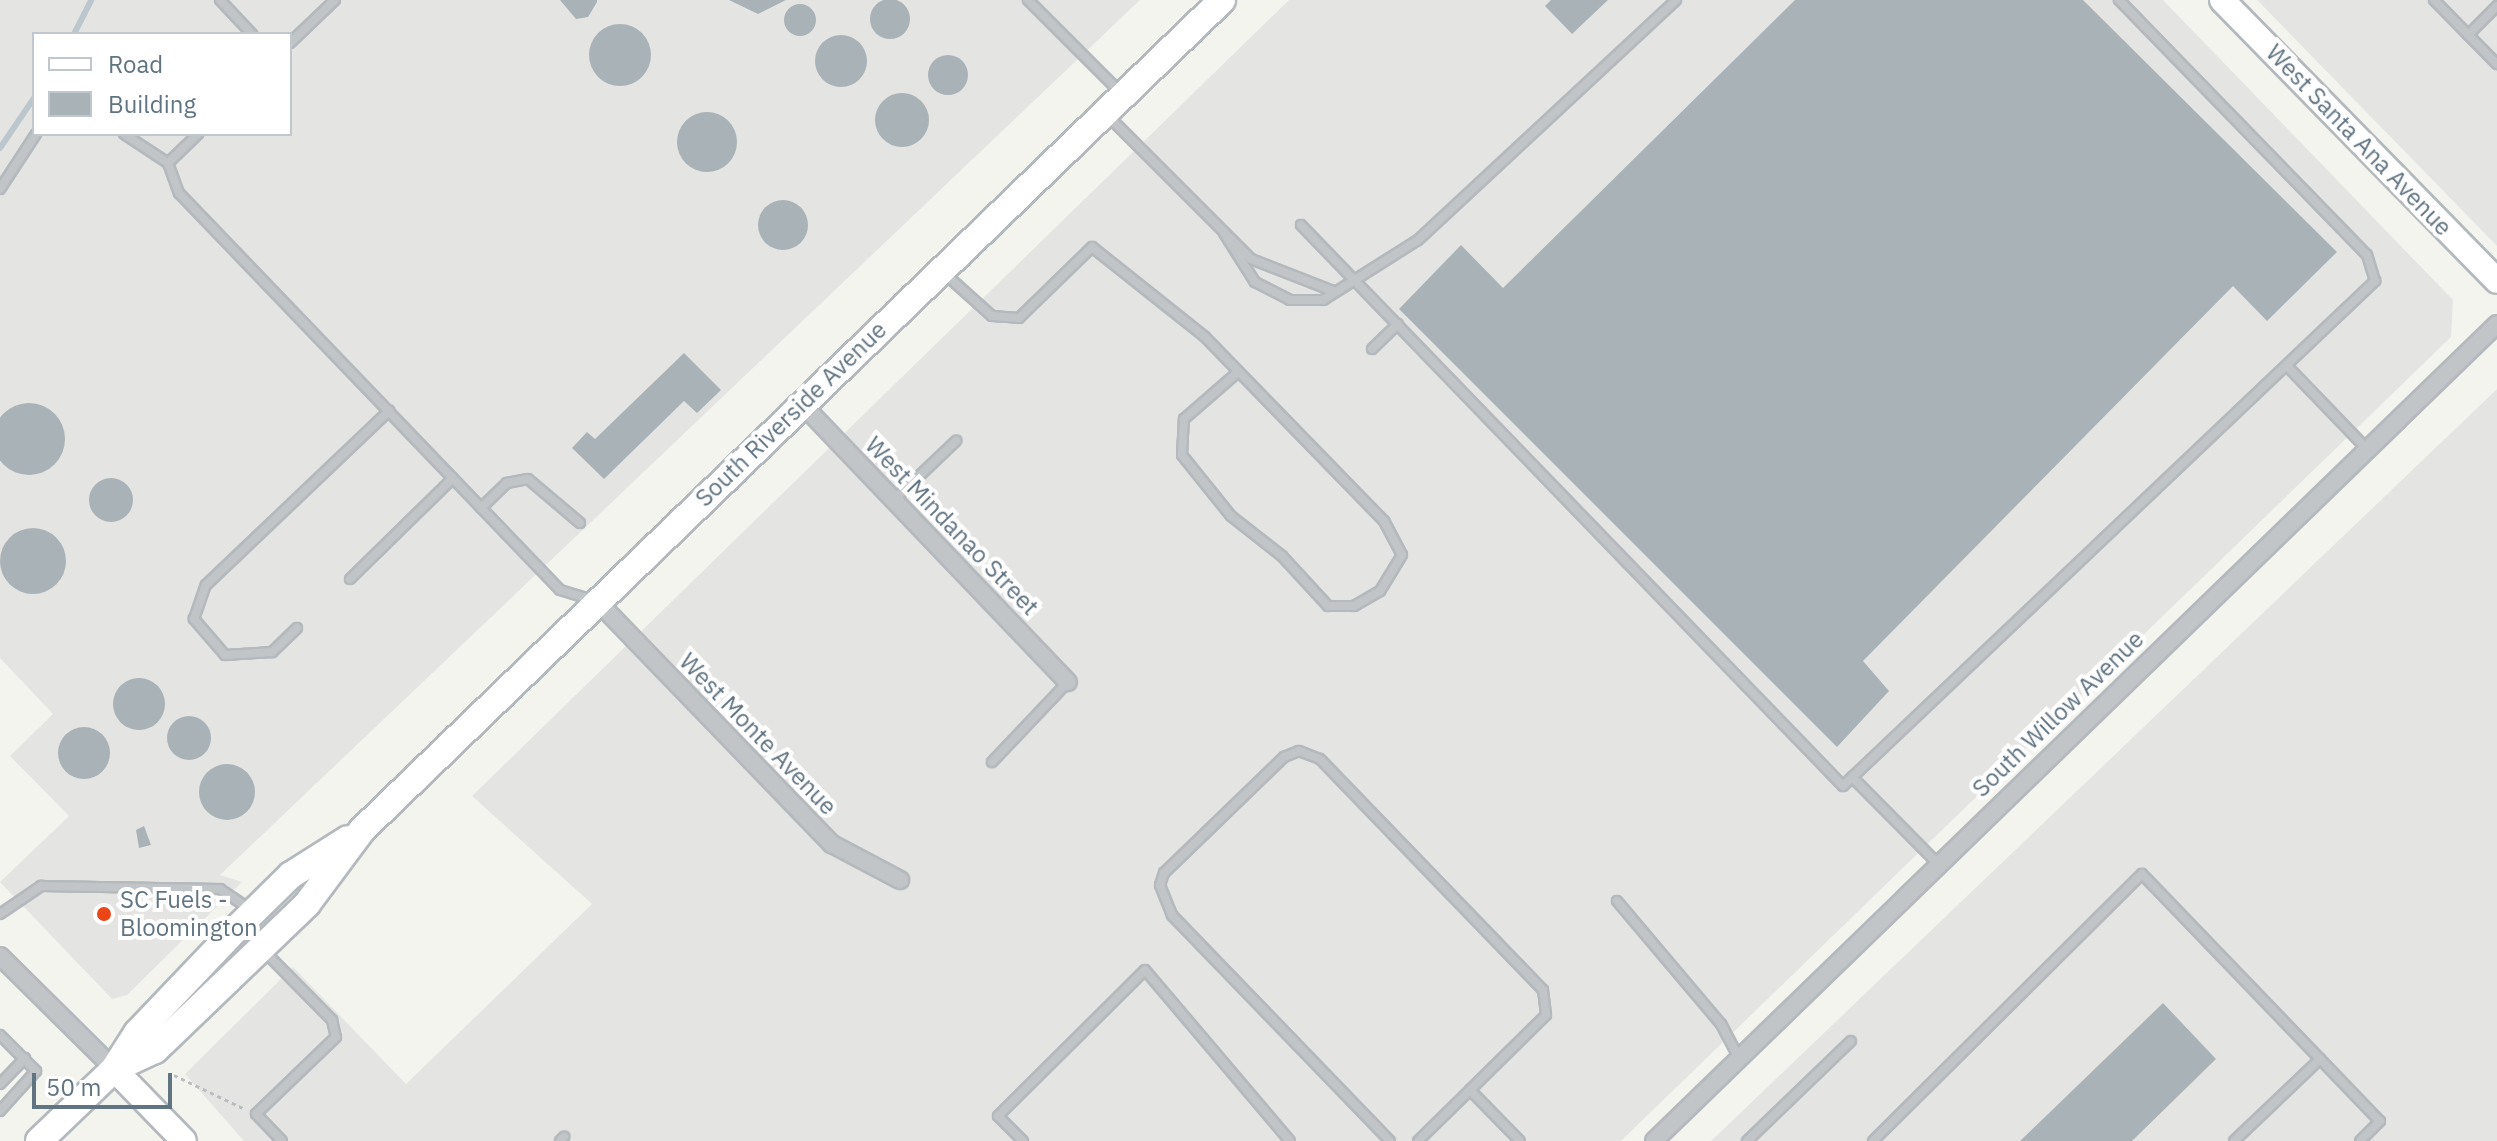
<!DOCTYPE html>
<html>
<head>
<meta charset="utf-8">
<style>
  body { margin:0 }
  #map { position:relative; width:2497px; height:1141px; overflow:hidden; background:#f4f4ef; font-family:"IBM Plex Sans",sans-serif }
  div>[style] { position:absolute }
  .built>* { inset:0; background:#e4e5e3 }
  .stream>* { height:6px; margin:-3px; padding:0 3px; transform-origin:3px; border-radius:3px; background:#bbc7cc }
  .building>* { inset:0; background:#a9b2b6 }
  .round { border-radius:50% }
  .path>* { height:3px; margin-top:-1.5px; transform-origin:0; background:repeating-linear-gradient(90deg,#babdbf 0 4px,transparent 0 8px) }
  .roads { filter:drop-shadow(2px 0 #b3b9bd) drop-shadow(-2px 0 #b3b9bd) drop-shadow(0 2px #b3b9bd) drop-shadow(0 -2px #b3b9bd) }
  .lane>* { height:8px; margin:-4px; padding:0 4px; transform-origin:4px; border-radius:4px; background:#c1c5c8 }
  .street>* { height:16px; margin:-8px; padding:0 8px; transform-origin:8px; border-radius:8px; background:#c1c5c8 }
  .secondary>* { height:24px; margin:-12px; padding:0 12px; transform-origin:12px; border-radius:12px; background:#fff }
  .primary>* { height:26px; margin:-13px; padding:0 13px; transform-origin:13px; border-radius:13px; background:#fff }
  .dots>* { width:22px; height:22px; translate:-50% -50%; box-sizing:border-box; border:4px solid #fff; border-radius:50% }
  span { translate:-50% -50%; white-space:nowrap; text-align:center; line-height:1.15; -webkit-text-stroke:8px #fff; paint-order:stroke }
  .street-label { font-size:24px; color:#617482 }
  .poi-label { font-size:24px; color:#617482 }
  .left { translate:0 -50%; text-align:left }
  .legend { position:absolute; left:32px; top:32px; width:260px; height:104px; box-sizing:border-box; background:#fff; border:2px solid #c0c7cd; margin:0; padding:10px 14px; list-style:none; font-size:24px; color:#617482 }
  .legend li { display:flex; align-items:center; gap:16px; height:40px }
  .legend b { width:40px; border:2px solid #c0c7cd }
  .scale { position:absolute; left:32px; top:1073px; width:140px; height:36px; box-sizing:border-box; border:4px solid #617482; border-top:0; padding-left:10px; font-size:24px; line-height:28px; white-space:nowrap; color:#617482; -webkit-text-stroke:6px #fff; paint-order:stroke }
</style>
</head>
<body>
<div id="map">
  <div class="built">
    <div style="clip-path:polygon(evenodd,0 0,1140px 0,220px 875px,242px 882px,127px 995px,112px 999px,0 882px,69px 816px,10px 756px,53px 714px,0 658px,0 0,34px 34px,290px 34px,290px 134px,34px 134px,34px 34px)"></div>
    <div style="clip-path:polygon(1289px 0,2163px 0,2453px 300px,2451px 337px,1621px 1141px,244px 1141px,185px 1074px,293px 967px,406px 1084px,592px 904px,472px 796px)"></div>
    <div style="clip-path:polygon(2257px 0,2497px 0,2497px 246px)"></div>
    <div style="clip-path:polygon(2497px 389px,2497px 1141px,1711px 1141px)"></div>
  </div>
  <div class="stream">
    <div style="left:74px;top:34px;width:38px;rotate:-63deg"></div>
    <div style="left:0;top:148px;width:60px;rotate:-55.8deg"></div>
  </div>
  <div class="building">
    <div class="round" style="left:870px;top:-1px;width:40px;height:40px"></div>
    <div style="clip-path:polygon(560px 0,597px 0,597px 2px,588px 17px,576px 19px)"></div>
    <div style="clip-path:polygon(729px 0,786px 0,758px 14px)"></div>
    <div style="clip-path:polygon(1551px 0,1608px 0,1572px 34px,1545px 6px)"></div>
    <div style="clip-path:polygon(1795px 0,2083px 0,2337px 252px,2267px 321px,2233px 286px,1863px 661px,1889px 691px,1837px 747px,1399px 309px,1461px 245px,1503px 288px)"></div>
    <div class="round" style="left:784px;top:4px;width:32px;height:32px"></div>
    <div class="round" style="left:589px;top:24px;width:62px;height:62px"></div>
    <div class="round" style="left:815px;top:35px;width:52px;height:52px"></div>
    <div class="round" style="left:928px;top:55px;width:40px;height:40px"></div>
    <div class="round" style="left:875px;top:93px;width:54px;height:54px"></div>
    <div class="round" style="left:677px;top:112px;width:60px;height:60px"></div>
    <div class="round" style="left:758px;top:200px;width:50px;height:50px"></div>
    <div style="clip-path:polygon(684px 353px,721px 390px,697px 413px,684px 401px,604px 479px,572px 448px,587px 432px,595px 439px)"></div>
    <div class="round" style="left:-7px;top:403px;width:72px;height:72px"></div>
    <div class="round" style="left:89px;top:478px;width:44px;height:44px"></div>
    <div class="round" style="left:0;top:528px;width:66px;height:66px"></div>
    <div class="round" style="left:113px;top:678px;width:52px;height:52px"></div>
    <div class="round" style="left:167px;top:716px;width:44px;height:44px"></div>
    <div class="round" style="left:58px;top:727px;width:52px;height:52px"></div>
    <div class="round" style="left:199px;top:764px;width:56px;height:56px"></div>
    <div style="clip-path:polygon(144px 826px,151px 845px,139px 848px,136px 830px)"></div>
    <div style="clip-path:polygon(2163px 1003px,2216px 1059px,2132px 1141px,2020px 1141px)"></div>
  </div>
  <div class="path">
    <div style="left:174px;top:1075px;width:79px;rotate:25.6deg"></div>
  </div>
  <div class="roads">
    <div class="lane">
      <div style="left:220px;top:0;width:47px;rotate:46.7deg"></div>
      <div style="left:1028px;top:0;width:132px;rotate:45deg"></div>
      <div style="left:2434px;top:0;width:90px;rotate:45.5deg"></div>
      <div style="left:2468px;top:35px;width:41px;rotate:-45deg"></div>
      <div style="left:290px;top:43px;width:62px;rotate:-43.7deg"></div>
      <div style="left:1108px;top:116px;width:202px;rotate:45deg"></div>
      <div style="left:1251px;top:259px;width:88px;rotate:21.3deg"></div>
      <div style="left:124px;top:134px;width:53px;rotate:33.4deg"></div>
      <div style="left:168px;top:163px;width:32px;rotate:70deg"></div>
      <div style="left:179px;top:193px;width:550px;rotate:46.18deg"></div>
      <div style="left:560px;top:590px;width:34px;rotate:17deg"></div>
      <div style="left:168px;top:163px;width:42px;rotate:-44deg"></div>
      <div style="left:0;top:189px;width:66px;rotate:-56.8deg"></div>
      <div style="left:1301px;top:225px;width:780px;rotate:45.99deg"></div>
      <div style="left:1843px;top:786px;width:734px;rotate:-43.51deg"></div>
      <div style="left:2375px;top:281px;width:27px;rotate:-107deg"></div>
      <div style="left:2367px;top:255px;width:356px;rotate:-134.2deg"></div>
      <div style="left:1224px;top:233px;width:58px;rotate:57.7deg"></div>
      <div style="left:1255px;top:282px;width:39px;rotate:27deg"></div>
      <div style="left:1290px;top:300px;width:33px"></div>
      <div style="left:1323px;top:300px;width:112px;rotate:-32.3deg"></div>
      <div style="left:1418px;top:240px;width:352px;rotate:-42.9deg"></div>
      <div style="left:944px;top:273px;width:64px;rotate:41.9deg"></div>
      <div style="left:992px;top:316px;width:27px;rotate:4deg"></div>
      <div style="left:1019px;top:318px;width:102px;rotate:-44.2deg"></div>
      <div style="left:1092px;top:247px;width:144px;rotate:38.5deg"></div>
      <div style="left:1205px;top:337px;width:257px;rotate:45.8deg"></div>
      <div style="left:1384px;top:521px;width:38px;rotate:62deg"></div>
      <div style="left:1402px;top:555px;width:42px;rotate:121.4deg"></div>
      <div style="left:1380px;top:591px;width:30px;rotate:150deg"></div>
      <div style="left:1354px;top:606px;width:26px;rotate:180deg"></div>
      <div style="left:1328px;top:606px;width:68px;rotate:-132.6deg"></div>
      <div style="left:1282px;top:556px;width:65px;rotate:-141.9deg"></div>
      <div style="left:1231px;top:516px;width:78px;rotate:-128.8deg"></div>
      <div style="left:1182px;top:455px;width:36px;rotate:-87deg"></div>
      <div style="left:1184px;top:419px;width:72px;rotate:-41deg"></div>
      <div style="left:1372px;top:349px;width:36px;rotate:-44deg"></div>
      <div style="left:2287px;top:366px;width:114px;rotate:46.1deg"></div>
      <div style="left:894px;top:500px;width:86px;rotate:-43.6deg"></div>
      <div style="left:481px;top:508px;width:36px;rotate:-44deg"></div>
      <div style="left:507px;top:483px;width:21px;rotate:-11deg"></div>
      <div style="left:528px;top:479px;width:68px;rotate:40.2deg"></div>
      <div style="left:350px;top:579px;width:144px;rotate:-44.4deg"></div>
      <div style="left:297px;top:628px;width:35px;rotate:136deg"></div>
      <div style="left:272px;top:652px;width:47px;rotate:176.3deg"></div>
      <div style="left:225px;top:655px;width:48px;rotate:-130.7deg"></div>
      <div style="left:194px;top:619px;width:36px;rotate:-71deg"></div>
      <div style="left:206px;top:585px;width:253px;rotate:-43.6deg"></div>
      <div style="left:992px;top:762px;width:110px;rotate:-46.5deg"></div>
      <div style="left:1852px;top:777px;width:122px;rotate:45.3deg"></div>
      <div style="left:1617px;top:901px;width:161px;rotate:49.8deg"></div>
      <div style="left:1721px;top:1024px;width:38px;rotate:62deg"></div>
      <div style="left:0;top:914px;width:50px;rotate:-34.3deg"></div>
      <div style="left:41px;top:886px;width:179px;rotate:1deg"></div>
      <div style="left:220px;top:889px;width:36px;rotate:34deg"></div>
      <div style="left:264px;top:951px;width:97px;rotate:45.4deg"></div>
      <div style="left:332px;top:1020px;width:17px;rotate:77deg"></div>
      <div style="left:336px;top:1037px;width:111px;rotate:136.1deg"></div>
      <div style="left:256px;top:1114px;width:37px;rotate:46deg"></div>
      <div style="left:0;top:1035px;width:51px;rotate:45deg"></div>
      <div style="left:36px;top:1071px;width:54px;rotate:132deg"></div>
      <div style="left:0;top:1084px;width:36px;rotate:-46deg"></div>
      <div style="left:560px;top:1141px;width:6px;rotate:-45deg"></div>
      <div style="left:1023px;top:1141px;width:35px;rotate:-135deg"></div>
      <div style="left:998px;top:1116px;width:207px;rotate:-44.8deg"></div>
      <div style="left:1145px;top:970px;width:224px;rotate:49.7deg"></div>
      <div style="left:1390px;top:1141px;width:314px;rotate:-134deg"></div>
      <div style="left:1172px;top:915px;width:32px;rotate:-112deg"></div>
      <div style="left:1160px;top:885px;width:13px;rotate:-72deg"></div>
      <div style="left:1164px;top:873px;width:167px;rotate:-44deg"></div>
      <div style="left:1284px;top:757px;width:16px;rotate:-22deg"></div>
      <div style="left:1299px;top:751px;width:22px;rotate:21deg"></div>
      <div style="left:1320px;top:759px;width:321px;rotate:46deg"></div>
      <div style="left:1543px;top:990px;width:25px;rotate:83deg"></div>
      <div style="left:1546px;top:1015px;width:107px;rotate:135.4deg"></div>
      <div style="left:1470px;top:1090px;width:71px;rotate:45.6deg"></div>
      <div style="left:1418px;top:1141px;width:73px;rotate:-44.4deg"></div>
      <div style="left:1747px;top:1141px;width:144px;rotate:-43.9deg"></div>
      <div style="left:1873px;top:1141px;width:379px;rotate:-44.8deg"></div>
      <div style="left:2142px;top:874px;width:343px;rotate:46.1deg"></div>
      <div style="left:2380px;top:1121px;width:28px;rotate:135deg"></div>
      <div style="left:2234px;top:1141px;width:119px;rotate:-43.6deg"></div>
    </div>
    <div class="street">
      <div style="left:801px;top:403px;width:386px;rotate:46.3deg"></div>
      <div style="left:597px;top:601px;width:338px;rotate:46deg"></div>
      <div style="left:832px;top:844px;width:77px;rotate:27.9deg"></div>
      <div style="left:0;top:956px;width:161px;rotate:44.7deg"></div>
      <div style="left:1654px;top:1141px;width:1174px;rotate:-44.1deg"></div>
    </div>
    <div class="secondary">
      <div style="left:2222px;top:0;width:393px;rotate:45.6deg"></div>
      <div style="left:114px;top:1069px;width:100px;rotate:45.8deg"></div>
    </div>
    <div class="primary">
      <div style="left:114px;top:1069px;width:45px;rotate:-24.9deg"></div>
      <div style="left:155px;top:1050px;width:211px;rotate:-43.8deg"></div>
      <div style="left:307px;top:904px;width:92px;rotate:-53.4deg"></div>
      <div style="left:362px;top:830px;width:1195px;rotate:-43.98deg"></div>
      <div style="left:39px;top:1141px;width:104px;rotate:-43.8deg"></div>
      <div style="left:114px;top:1069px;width:43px;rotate:-57.4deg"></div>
      <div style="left:137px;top:1033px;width:144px;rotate:-46.4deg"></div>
      <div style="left:236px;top:929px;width:77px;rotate:-44.5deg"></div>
      <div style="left:291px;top:875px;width:67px;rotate:-32.3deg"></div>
    </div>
  </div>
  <div class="dots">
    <div style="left:104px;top:914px;background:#eb4518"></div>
  </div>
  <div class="street-label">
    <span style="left:2359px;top:140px;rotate:46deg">West Santa Ana Avenue</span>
    <span style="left:791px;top:414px;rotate:-44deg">South Riverside Avenue</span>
    <span style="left:952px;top:526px;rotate:46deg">West Mindanao Street</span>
    <span style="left:2058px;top:714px;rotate:-44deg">South Willow Avenue</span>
    <span style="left:758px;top:734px;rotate:46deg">West Monte Avenue</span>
  </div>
  <div class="poi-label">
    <span class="left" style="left:120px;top:914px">SC Fuels -<br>Bloomington</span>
  </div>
  <ul class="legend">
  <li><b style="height:10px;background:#fff"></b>Road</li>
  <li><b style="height:22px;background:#a9b2b6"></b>Building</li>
  </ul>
  <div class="scale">50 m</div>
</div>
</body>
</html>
